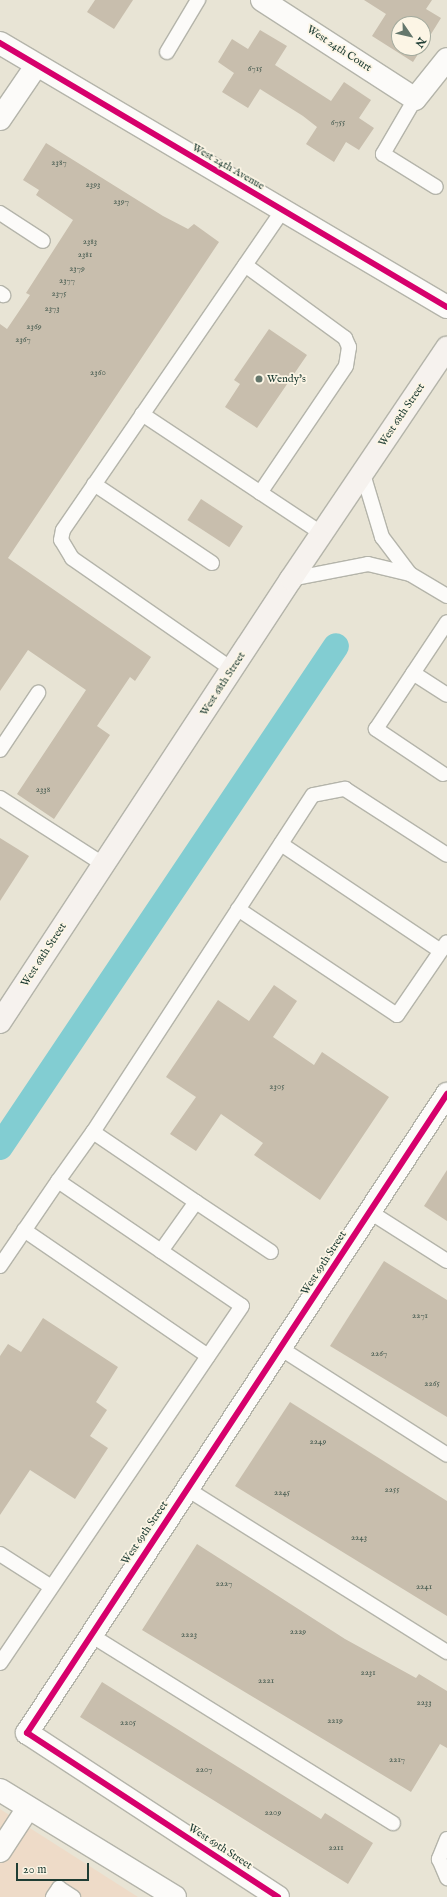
<!DOCTYPE html>
<html>
<head>
<meta charset="utf-8">
<style>
  body { margin:0 }
  #map { position:relative; width:447px; height:1897px; overflow:hidden; background:#e8e4d5; font-family:"IM FELL English",serif }
  div>[style] { position:absolute }
  .built>* { inset:0; background:#eedbc8 }
  .canal>* { height:26px; margin:-13px; padding:0 13px; transform-origin:13px; border-radius:13px; background:#82cdd2 }
  .building>* { inset:0; background:#c8bead; transform-origin:0 0 }
  .roads { filter:drop-shadow(1px 0 #b4b4aa) drop-shadow(-1px 0 #b4b4aa) drop-shadow(0 1px #b4b4aa) drop-shadow(0 -1px #b4b4aa) }
  .service>* { height:14px; margin:-7px; padding:0 7px; transform-origin:7px; border-radius:7px; background:#fcfbf9 }
  .minor>* { height:22px; margin:-11px; padding:0 11px; transform-origin:11px; border-radius:11px; background:#fcfbf9 }
  .tertiary>* { height:22px; margin:-11px; padding:0 11px; transform-origin:11px; border-radius:11px; background:#fcfbf9 }
  .secondary>* { height:22px; margin:-11px; padding:0 11px; transform-origin:11px; border-radius:11px; background:#f6f2ee }
  .cycleway>* { height:6px; margin:-3px; padding:0 3px; transform-origin:3px; border-radius:3px; background:#d6006c }
  .dots>* { width:11px; height:11px; translate:-50% -50%; box-sizing:border-box; border:2px solid #fcf5e5; border-radius:50% }
  span { translate:-50% -50%; white-space:nowrap; text-align:center; line-height:1.15; -webkit-text-stroke:3.5px #fcf5e5; paint-order:stroke }
  .number-label { font-size:9px; color:#495d52 }
  .number-label span { -webkit-text-stroke-width:0 }
  .street-label { font-size:11px; color:#1f3d34 }
  .poi-label { font-size:11px; color:#1f3d34 }
  .left { translate:0 -50%; text-align:left }
  .north { position:absolute; left:391px; top:16px; width:40px; height:40px; box-sizing:border-box; background:#fcf5e5; border:1px solid #a4ab9e; border-radius:50%; rotate:124deg; font-size:11px; font-weight:700; line-height:16px; text-align:center; color:#1f3d34 }
  .north::after { content:''; display:block; margin:auto; width:14px; height:18px; background:#65776c; clip-path:polygon(50% 0,100% 100%,50% 72%,0 100%) }
  .scale { position:absolute; left:16px; top:1863px; width:73px; height:18px; box-sizing:border-box; border:2px solid #1f3d34; border-top:0; padding-left:5px; font-size:12px; line-height:14px; white-space:nowrap; color:#1f3d34; -webkit-text-stroke:3px #fcf5e5; paint-order:stroke }
</style>
</head>
<body>
<div id="map">
  <div class="built">
    <div style="clip-path:polygon(0 1809px,138px 1897px,0 1897px)"></div>
  </div>
  <div class="canal">
    <div style="left:0;top:1147px;width:603px;rotate:-56.15deg"></div>
  </div>
  <div class="building">
    <div style="clip-path:polygon(95px 0,133px 0,114px 29px,87px 12px)"></div>
    <div style="clip-path:polygon(364px 0,432px 0,426px 9px,441px 18px,423px 47px,423px 24px,399px 24px,399px 48px,422px 48px,413px 62px,372px 36px,386px 14px)"></div>
    <div style="clip-path:polygon(260px 30px,287px 46px,275px 65px,331px 101px,344px 82px,371px 100px,359px 118px,374px 128px,359px 150px,346px 142px,334px 162px,306px 144px,317px 127px,303px 116px,260px 89px,248px 108px,222px 92px,234px 73px,218px 62px,232px 39px,248px 49px)"></div>
    <div style="clip-path:polygon(46px 143px,163px 216px,188px 229px,194px 224px,219px 242px,8px 558px,151px 657px,135px 681px,130px 677px,97px 726px,110px 735px,54px 819px,17px 794px,86px 690px,28px 650px,0 691px,0 324px,7px 329px,30px 295px,26px 293px,73px 220px,36px 195px,39px 190px,23px 180px)"></div>
    <div style="clip-path:polygon(269px 329px,307px 355px,257px 428px,225px 407px,240px 384px,234px 380px)"></div>
    <div style="left:201px;top:499px;width:50px;height:25px;rotate:33deg"></div>
    <div style="clip-path:polygon(0 838px,29px 856px,0 901px)"></div>
    <div style="clip-path:polygon(274px 985px,297px 1001px,273px 1037px,314px 1065px,322px 1052px,389px 1097px,320px 1200px,254px 1155px,263px 1143px,221px 1114px,196px 1151px,170px 1134px,196px 1097px,166px 1077px,218px 1000px,249px 1021px)"></div>
    <div style="clip-path:polygon(447px 1170px,447px 1221px,424px 1206px)"></div>
    <div style="clip-path:polygon(384px 1261px,447px 1300px,447px 1417px,330px 1346px)"></div>
    <div style="clip-path:polygon(43px 1318px,118px 1367px,96px 1402px,107px 1410px,90px 1436px,108px 1448px,75px 1499px,30px 1470px,0 1515px,0 1356px,8px 1344px,21px 1352px)"></div>
    <div style="clip-path:polygon(290px 1402px,447px 1501px,447px 1616px,235px 1486px)"></div>
    <div style="clip-path:polygon(197px 1544px,345px 1639px,416px 1678px,419px 1674px,447px 1691px,447px 1748px,440px 1744px,411px 1792px,142px 1630px)"></div>
    <div style="clip-path:polygon(102px 1682px,321px 1819px,325px 1813px,373px 1843px,348px 1884px,80px 1717px)"></div>
  </div>
  <div class="roads">
    <div class="service">
      <div style="left:167px;top:52px;width:61px;rotate:-59.2deg"></div>
      <div style="left:415px;top:99px;width:64px;rotate:120.2deg"></div>
      <div style="left:383px;top:154px;width:62px;rotate:31.9deg"></div>
      <div style="left:0;top:213px;width:51px;rotate:33.1deg"></div>
      <div style="left:245px;top:265px;width:124px;rotate:36.1deg"></div>
      <div style="left:345px;top:338px;width:10px;rotate:66deg"></div>
      <div style="left:349px;top:347px;width:19px;rotate:99deg"></div>
      <div style="left:346px;top:366px;width:153px;rotate:124.1deg"></div>
      <div style="left:0;top:293px;width:4px;rotate:34deg"></div>
      <div style="left:142px;top:414px;width:215px;rotate:33.6deg"></div>
      <div style="left:363px;top:474px;width:66px;rotate:73.2deg"></div>
      <div style="left:382px;top:537px;width:46px;rotate:52.9deg"></div>
      <div style="left:94px;top:484px;width:142px;rotate:33.8deg"></div>
      <div style="left:291px;top:579px;width:78px;rotate:-11deg"></div>
      <div style="left:368px;top:564px;width:43px;rotate:13.4deg"></div>
      <div style="left:410px;top:574px;width:43px;rotate:30.7deg"></div>
      <div style="left:233px;top:670px;width:196px;rotate:-145.2deg"></div>
      <div style="left:72px;top:558px;width:21px;rotate:-121deg"></div>
      <div style="left:61px;top:540px;width:10px;rotate:-79deg"></div>
      <div style="left:63px;top:530px;width:387px;rotate:-55.5deg"></div>
      <div style="left:413px;top:673px;width:40px;rotate:32.9deg"></div>
      <div style="left:0;top:750px;width:69px;rotate:-56.3deg"></div>
      <div style="left:443px;top:774px;width:81px;rotate:-146.1deg"></div>
      <div style="left:376px;top:729px;width:128px;rotate:-56.4deg"></div>
      <div style="left:0;top:798px;width:122px;rotate:32.7deg"></div>
      <div style="left:281px;top:844px;width:192px;rotate:33.8deg"></div>
      <div style="left:238px;top:909px;width:191px;rotate:33.7deg"></div>
      <div style="left:397px;top:1015px;width:88px;rotate:-55.6deg"></div>
      <div style="left:93px;top:1132px;width:402px;rotate:-56.9deg"></div>
      <div style="left:313px;top:795px;width:33px;rotate:-11deg"></div>
      <div style="left:345px;top:789px;width:121px;rotate:32.9deg"></div>
      <div style="left:58px;top:1181px;width:60px;rotate:-54.5deg"></div>
      <div style="left:93px;top:1132px;width:125px;rotate:34.2deg"></div>
      <div style="left:370px;top:1212px;width:91px;rotate:32.5deg"></div>
      <div style="left:24px;top:1230px;width:223px;rotate:34.4deg"></div>
      <div style="left:161px;top:1251px;width:60px;rotate:-54.5deg"></div>
      <div style="left:196px;top:1202px;width:90px;rotate:33.7deg"></div>
      <div style="left:0;top:1266px;width:103px;rotate:-55.7deg"></div>
      <div style="left:58px;top:1181px;width:222px;rotate:34.2deg"></div>
      <div style="left:242px;top:1306px;width:431px;rotate:124.1deg"></div>
      <div style="left:280px;top:1348px;width:198px;rotate:32.6deg"></div>
      <div style="left:187px;top:1489px;width:307px;rotate:32.1deg"></div>
      <div style="left:0;top:1554px;width:59px;rotate:32.6deg"></div>
      <div style="left:89px;top:1634px;width:358px;rotate:31.9deg"></div>
      <div style="left:447px;top:1839px;width:22px;rotate:112deg"></div>
      <div style="left:439px;top:1859px;width:21px;rotate:67deg"></div>
      <div style="left:53px;top:1897px;width:11px;rotate:-56deg"></div>
      <div style="left:59px;top:1888px;width:17px;rotate:33deg"></div>
    </div>
    <div class="minor">
      <div style="left:262px;top:0;width:182px;rotate:32.9deg"></div>
      <div style="left:415px;top:99px;width:51px;rotate:-51.3deg"></div>
      <div style="left:0;top:119px;width:64px;rotate:-55.8deg"></div>
      <div style="left:0;top:1790px;width:205px;rotate:31.4deg"></div>
      <div style="left:0;top:1851px;width:51px;rotate:-56.9deg"></div>
      <div style="left:278px;top:1897px;width:300px;rotate:-146.8deg"></div>
      <div style="left:27px;top:1733px;width:765px;rotate:-56.68deg"></div>
    </div>
    <div class="tertiary">
      <div style="left:0;top:43px;width:519px;rotate:30.57deg"></div>
    </div>
    <div class="secondary">
      <div style="left:0;top:1022px;width:530px;rotate:-56.7deg"></div>
      <div style="left:291px;top:579px;width:279px;rotate:-56deg"></div>
    </div>
  </div>
  <div class="cycleway">
    <div style="left:0;top:43px;width:519px;rotate:30.57deg"></div>
    <div style="left:278px;top:1897px;width:300px;rotate:-146.8deg"></div>
    <div style="left:27px;top:1733px;width:765px;rotate:-56.68deg"></div>
  </div>
  <div class="dots">
    <div style="left:259px;top:379px;background:#65776c"></div>
  </div>
  <div class="number-label">
    <span style="left:255px;top:69px">6715</span>
    <span style="left:338px;top:123px">6755</span>
    <span style="left:59px;top:163px">2387</span>
    <span style="left:93px;top:185px">2393</span>
    <span style="left:121px;top:202px">2397</span>
    <span style="left:90px;top:242px">2383</span>
    <span style="left:85px;top:255px">2381</span>
    <span style="left:77px;top:269px">2379</span>
    <span style="left:67px;top:281px">2377</span>
    <span style="left:59px;top:294px">2375</span>
    <span style="left:52px;top:309px">2373</span>
    <span style="left:34px;top:327px">2369</span>
    <span style="left:23px;top:340px">2367</span>
    <span style="left:98px;top:373px">2360</span>
    <span style="left:43px;top:790px">2338</span>
    <span style="left:277px;top:1087px">2305</span>
    <span style="left:420px;top:1316px">2271</span>
    <span style="left:379px;top:1354px">2267</span>
    <span style="left:432px;top:1384px">2265</span>
    <span style="left:318px;top:1442px">2249</span>
    <span style="left:392px;top:1490px">2255</span>
    <span style="left:282px;top:1493px">2245</span>
    <span style="left:359px;top:1538px">2243</span>
    <span style="left:224px;top:1584px">2227</span>
    <span style="left:424px;top:1587px">2241</span>
    <span style="left:298px;top:1632px">2229</span>
    <span style="left:189px;top:1635px">2223</span>
    <span style="left:368px;top:1673px">2231</span>
    <span style="left:266px;top:1681px">2221</span>
    <span style="left:424px;top:1703px">2233</span>
    <span style="left:335px;top:1721px">2219</span>
    <span style="left:128px;top:1723px">2205</span>
    <span style="left:397px;top:1760px">2217</span>
    <span style="left:204px;top:1770px">2207</span>
    <span style="left:273px;top:1813px">2209</span>
    <span style="left:336px;top:1848px">2211</span>
  </div>
  <div class="street-label">
    <span style="left:339px;top:49px;rotate:33deg">West 24th Court</span>
    <span style="left:228px;top:167px;rotate:30deg">West 24th Avenue</span>
    <span style="left:402px;top:415px;rotate:-56deg">West 68th Street</span>
    <span style="left:223px;top:684px;rotate:-57deg">West 68th Street</span>
    <span style="left:44px;top:955px;rotate:-57deg">West 68th Street</span>
    <span style="left:324px;top:1263px;rotate:-57deg">West 69th Street</span>
    <span style="left:145px;top:1533px;rotate:-56deg">West 69th Street</span>
    <span style="left:220px;top:1847px;rotate:33deg">West 69th Street</span>
  </div>
  <div class="poi-label">
    <span class="left" style="left:267px;top:379px">Wendy's</span>
  </div>
  <div class="north">N</div>
  <div class="scale">20 m</div>
</div>
</body>
</html>
